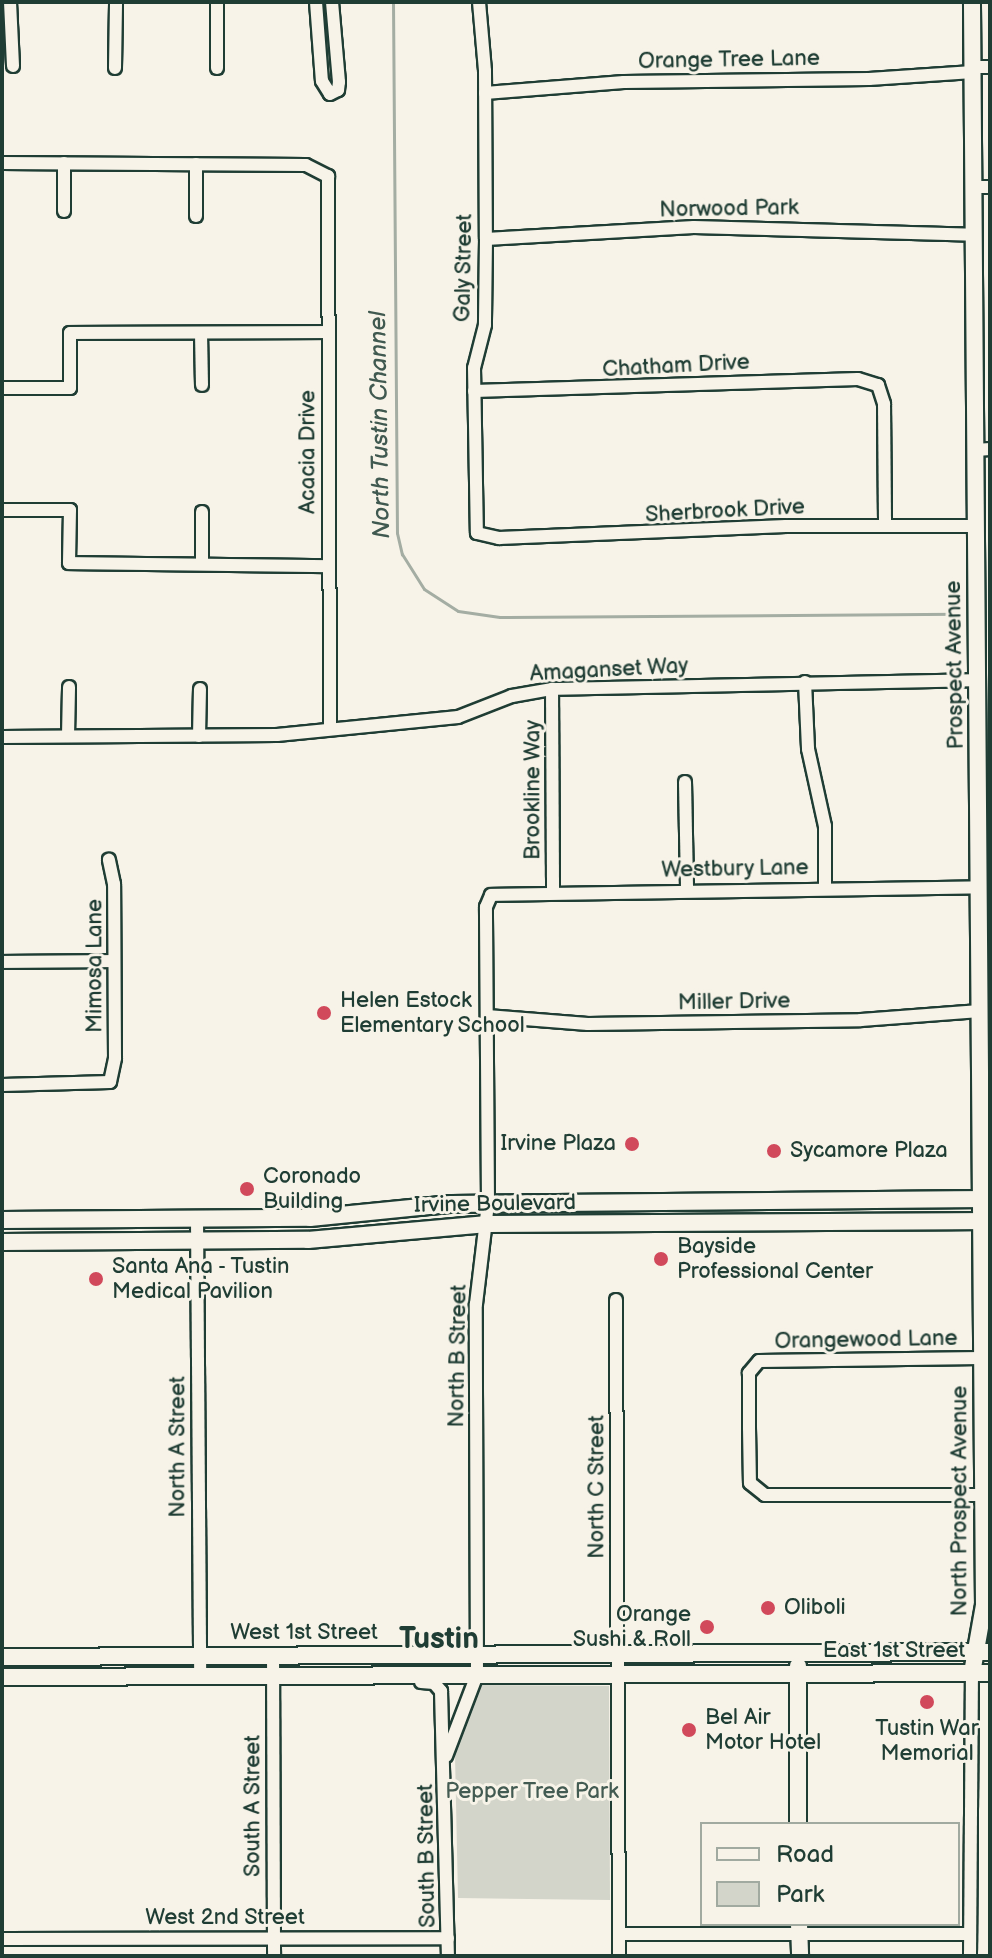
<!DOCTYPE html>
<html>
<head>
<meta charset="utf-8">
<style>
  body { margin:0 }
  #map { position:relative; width:992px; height:1958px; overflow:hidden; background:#f7f3e8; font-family:"Balsamiq Sans",sans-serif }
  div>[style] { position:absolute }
  .green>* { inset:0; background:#d3d5ca }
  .stream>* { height:3px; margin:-1.5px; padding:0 1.5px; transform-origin:1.5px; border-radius:1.5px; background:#a4ada3 }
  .roads { filter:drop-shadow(2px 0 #1f3d34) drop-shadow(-2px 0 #1f3d34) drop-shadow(0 2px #1f3d34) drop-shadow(0 -2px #1f3d34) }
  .minor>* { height:12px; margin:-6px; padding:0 6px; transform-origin:6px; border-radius:6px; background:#f7f3e8 }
  .major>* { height:16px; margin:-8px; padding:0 8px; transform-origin:8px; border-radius:8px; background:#f7f3e8 }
  .dots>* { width:22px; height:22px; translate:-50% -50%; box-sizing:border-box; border:4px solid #f7f3e8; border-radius:50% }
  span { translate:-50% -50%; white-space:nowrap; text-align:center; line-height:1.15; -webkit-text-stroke:6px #f7f3e8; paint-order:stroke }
  .street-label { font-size:22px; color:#1f3d34 }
  .poi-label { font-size:22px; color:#1f3d34 }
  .left { translate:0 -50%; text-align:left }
  .right { translate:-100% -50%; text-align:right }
  .park-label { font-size:22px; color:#435b52 }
  .water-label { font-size:24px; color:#405950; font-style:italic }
  .district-label { font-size:30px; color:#1f3d34; font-weight:700 }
  .frame { position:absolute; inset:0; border:4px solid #1f3d34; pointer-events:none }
  .legend { position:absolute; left:700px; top:1822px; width:260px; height:104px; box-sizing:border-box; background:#f7f3e8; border:2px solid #a1aaa0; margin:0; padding:10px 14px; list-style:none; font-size:24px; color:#1f3d34 }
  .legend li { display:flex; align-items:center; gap:16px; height:40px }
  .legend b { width:40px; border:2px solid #a1aaa0 }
</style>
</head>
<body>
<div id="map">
  <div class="green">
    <div style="clip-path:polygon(480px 1685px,609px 1686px,610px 1900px,458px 1898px,455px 1755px)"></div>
  </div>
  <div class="stream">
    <div style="left:393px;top:2px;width:531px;rotate:89.57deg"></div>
    <div style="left:397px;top:533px;width:22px;rotate:77deg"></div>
    <div style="left:402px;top:554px;width:41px;rotate:57.8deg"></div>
    <div style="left:424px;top:589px;width:40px;rotate:32.9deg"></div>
    <div style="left:458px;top:611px;width:42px;rotate:8.1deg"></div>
    <div style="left:500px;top:617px;width:457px;rotate:-0.4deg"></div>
  </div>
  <div class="roads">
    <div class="minor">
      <div style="left:10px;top:2px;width:64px;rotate:87.3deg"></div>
      <div style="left:316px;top:2px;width:79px;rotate:85.7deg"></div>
      <div style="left:322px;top:81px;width:15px;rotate:58deg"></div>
      <div style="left:330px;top:94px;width:9px;rotate:-27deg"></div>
      <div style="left:338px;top:90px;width:8px;rotate:-83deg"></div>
      <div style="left:339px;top:82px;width:80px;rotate:-95deg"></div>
      <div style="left:479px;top:2px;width:69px;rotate:85deg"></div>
      <div style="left:485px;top:71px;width:168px;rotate:89.7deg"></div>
      <div style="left:486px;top:239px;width:86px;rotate:90.7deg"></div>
      <div style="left:485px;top:325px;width:44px;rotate:104.3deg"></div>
      <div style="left:474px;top:368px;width:165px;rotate:89deg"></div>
      <div style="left:477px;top:533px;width:23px;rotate:13deg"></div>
      <div style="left:499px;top:538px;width:287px;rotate:-2.4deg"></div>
      <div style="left:786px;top:526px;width:190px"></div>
      <div style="left:973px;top:67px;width:17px"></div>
      <div style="left:115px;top:68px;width:66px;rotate:-89.1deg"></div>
      <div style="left:217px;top:68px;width:66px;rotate:-90deg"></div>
      <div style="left:485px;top:93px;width:139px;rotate:-4.5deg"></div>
      <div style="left:624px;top:82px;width:245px;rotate:-0.7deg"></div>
      <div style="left:869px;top:79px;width:104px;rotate:-3.9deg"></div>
      <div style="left:2px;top:163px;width:304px;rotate:0.4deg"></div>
      <div style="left:306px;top:165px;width:25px;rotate:27deg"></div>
      <div style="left:328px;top:176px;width:552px;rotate:89.79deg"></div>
      <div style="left:64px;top:163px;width:48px;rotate:90deg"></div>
      <div style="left:196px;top:164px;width:52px;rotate:90deg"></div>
      <div style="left:974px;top:187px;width:16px"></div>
      <div style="left:486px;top:239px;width:208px;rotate:-3.3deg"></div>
      <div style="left:694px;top:227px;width:280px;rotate:1.6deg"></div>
      <div style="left:201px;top:333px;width:52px;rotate:88.9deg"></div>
      <div style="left:2px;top:388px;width:68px"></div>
      <div style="left:70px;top:388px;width:55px;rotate:-90deg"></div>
      <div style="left:70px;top:333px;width:258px;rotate:-0.2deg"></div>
      <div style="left:474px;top:391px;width:384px;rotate:-1.8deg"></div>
      <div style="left:858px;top:379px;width:21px;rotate:17deg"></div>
      <div style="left:878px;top:385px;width:20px;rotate:72deg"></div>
      <div style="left:884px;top:404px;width:122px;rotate:89.5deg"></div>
      <div style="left:976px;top:450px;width:14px;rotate:-4deg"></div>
      <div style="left:2px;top:510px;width:68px"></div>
      <div style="left:70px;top:510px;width:53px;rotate:91.1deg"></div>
      <div style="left:69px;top:563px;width:258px;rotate:0.7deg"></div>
      <div style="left:202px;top:512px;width:52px;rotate:90deg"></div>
      <div style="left:805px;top:682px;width:67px;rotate:87.4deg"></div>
      <div style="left:808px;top:749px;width:79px;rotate:77.6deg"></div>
      <div style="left:825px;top:826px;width:62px;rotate:90deg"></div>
      <div style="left:552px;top:689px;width:202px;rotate:89.7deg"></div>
      <div style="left:68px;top:736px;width:49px;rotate:-88.8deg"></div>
      <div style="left:199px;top:736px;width:47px;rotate:-88.8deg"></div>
      <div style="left:2px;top:737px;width:275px;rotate:-0.4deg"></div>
      <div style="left:277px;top:735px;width:182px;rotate:-5.7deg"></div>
      <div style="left:458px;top:717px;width:58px;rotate:-21.3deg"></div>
      <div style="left:512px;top:696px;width:41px;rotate:-9.9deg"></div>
      <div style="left:552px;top:689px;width:426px;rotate:-1.2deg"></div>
      <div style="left:685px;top:782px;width:108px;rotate:88.9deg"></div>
      <div style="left:2px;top:962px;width:112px;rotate:-0.5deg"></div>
      <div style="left:487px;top:1016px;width:101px;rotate:4.5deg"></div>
      <div style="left:588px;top:1024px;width:273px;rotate:-0.8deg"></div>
      <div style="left:861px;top:1020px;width:119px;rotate:-4.3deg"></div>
      <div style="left:2px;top:1085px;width:108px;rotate:-1.6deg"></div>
      <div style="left:110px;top:1082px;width:25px;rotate:-78deg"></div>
      <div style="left:115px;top:1058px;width:174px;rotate:-90.3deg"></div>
      <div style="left:114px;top:884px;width:25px;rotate:-102deg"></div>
      <div style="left:197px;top:1218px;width:458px;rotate:89.6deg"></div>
      <div style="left:616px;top:1300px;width:656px;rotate:89.74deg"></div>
      <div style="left:981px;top:1358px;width:222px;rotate:179.2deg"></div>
      <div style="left:759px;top:1361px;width:16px;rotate:130deg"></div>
      <div style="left:749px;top:1373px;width:55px;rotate:90deg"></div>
      <div style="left:749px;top:1428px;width:55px;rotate:89deg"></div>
      <div style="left:750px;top:1483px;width:19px;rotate:39deg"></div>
      <div style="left:765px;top:1495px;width:217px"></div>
      <div style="left:273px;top:1655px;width:301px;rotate:89.8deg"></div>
      <div style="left:421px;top:1682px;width:13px;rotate:4deg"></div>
      <div style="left:434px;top:1683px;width:11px;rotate:49deg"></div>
      <div style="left:441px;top:1691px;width:265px;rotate:88.5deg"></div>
      <div style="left:446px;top:1756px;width:87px;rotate:-69.1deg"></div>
      <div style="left:477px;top:1675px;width:371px;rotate:-90.2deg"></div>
      <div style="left:476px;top:1304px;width:102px;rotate:-83.2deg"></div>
      <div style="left:488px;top:1203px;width:296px;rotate:-90.4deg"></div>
      <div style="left:486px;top:907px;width:13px;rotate:-67deg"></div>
      <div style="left:491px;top:895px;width:488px;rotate:-0.9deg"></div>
      <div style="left:619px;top:1934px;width:351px"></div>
      <div style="left:2px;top:1939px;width:446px;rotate:-0.1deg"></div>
      <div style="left:970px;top:1956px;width:283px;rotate:-89.6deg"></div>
    </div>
    <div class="major">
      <div style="left:2px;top:1220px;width:308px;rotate:-0.4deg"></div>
      <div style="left:310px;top:1218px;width:142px;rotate:-5.7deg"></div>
      <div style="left:451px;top:1204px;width:537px;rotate:-0.53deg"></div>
      <div style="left:2px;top:1242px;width:306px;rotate:-0.4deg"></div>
      <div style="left:308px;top:1240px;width:180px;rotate:-5.1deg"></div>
      <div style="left:487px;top:1224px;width:501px;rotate:-0.34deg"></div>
      <div style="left:2px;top:1657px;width:988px;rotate:-0.29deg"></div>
      <div style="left:798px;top:1666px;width:158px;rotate:90deg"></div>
      <div style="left:972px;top:1673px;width:69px;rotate:-80deg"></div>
      <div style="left:984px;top:1605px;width:1603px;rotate:-90.43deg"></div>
      <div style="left:2px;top:1677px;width:988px;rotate:-0.23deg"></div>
      <div style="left:799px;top:1924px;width:32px;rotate:88deg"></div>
    </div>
  </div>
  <div class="dots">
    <div style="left:324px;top:1013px;background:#d1495b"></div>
    <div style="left:632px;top:1144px;background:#d1495b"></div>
    <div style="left:774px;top:1151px;background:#d1495b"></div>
    <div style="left:247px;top:1189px;background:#d1495b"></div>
    <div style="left:661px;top:1259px;background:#d1495b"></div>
    <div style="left:96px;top:1279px;background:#d1495b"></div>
    <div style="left:768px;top:1608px;background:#d1495b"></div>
    <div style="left:707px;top:1627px;background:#d1495b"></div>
    <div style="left:927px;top:1702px;background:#d1495b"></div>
    <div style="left:689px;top:1730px;background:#d1495b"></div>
  </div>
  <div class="street-label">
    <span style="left:729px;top:60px;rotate:-1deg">Orange Tree Lane</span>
    <span style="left:729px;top:209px;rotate:-1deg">Norwood Park</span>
    <span style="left:464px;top:268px;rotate:-89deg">Galy Street</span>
    <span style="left:676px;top:366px;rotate:-3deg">Chatham Drive</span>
    <span style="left:308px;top:452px;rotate:-90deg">Acacia Drive</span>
    <span style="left:725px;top:511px;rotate:-3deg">Sherbrook Drive</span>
    <span style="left:955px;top:665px;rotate:-91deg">Prospect Avenue</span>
    <span style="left:609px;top:670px;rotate:-3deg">Amaganset Way</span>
    <span style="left:533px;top:790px;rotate:-90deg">Brookline Way</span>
    <span style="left:735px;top:869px;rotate:-1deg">Westbury Lane</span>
    <span style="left:95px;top:966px;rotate:-90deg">Mimosa Lane</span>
    <span style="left:734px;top:1002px;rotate:-1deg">Miller Drive</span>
    <span style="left:495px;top:1204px;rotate:-1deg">Irvine Boulevard</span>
    <span style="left:866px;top:1340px;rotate:-1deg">Orangewood Lane</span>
    <span style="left:458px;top:1356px;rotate:-89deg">North B Street</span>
    <span style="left:178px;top:1447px;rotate:-90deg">North A Street</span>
    <span style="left:597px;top:1487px;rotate:-90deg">North C Street</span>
    <span style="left:960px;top:1501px;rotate:-90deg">North Prospect Avenue</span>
    <span style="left:304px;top:1633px">West 1st Street</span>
    <span style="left:894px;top:1651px">East 1st Street</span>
    <span style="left:253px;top:1806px;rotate:-90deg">South A Street</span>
    <span style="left:427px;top:1856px;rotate:-91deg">South B Street</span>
    <span style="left:225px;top:1918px">West 2nd Street</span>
  </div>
  <div class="poi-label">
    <span class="left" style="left:340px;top:1013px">Helen Estock<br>Elementary School</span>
    <span class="right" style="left:616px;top:1144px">Irvine Plaza</span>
    <span class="left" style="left:790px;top:1151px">Sycamore Plaza</span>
    <span class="left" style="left:263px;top:1189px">Coronado<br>Building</span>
    <span class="left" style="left:677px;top:1259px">Bayside<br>Professional Center</span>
    <span class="left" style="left:112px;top:1279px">Santa Ana - Tustin<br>Medical Pavilion</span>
    <span class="left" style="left:784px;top:1608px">Oliboli</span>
    <span class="right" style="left:691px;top:1627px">Orange<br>Sushi &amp; Roll</span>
    <span class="left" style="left:705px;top:1730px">Bel Air<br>Motor Hotel</span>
    <span style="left:927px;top:1741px">Tustin War<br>Memorial</span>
  </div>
  <div class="park-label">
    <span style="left:532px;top:1792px">Pepper Tree Park</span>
  </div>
  <div class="water-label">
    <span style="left:380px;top:425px;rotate:-91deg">North Tustin Channel</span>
  </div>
  <div class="district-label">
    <span style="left:439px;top:1639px">Tustin</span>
  </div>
  <div class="frame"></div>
  <ul class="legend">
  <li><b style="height:10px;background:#f7f3e8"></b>Road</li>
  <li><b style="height:22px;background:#d3d5ca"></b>Park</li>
  </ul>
</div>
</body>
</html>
